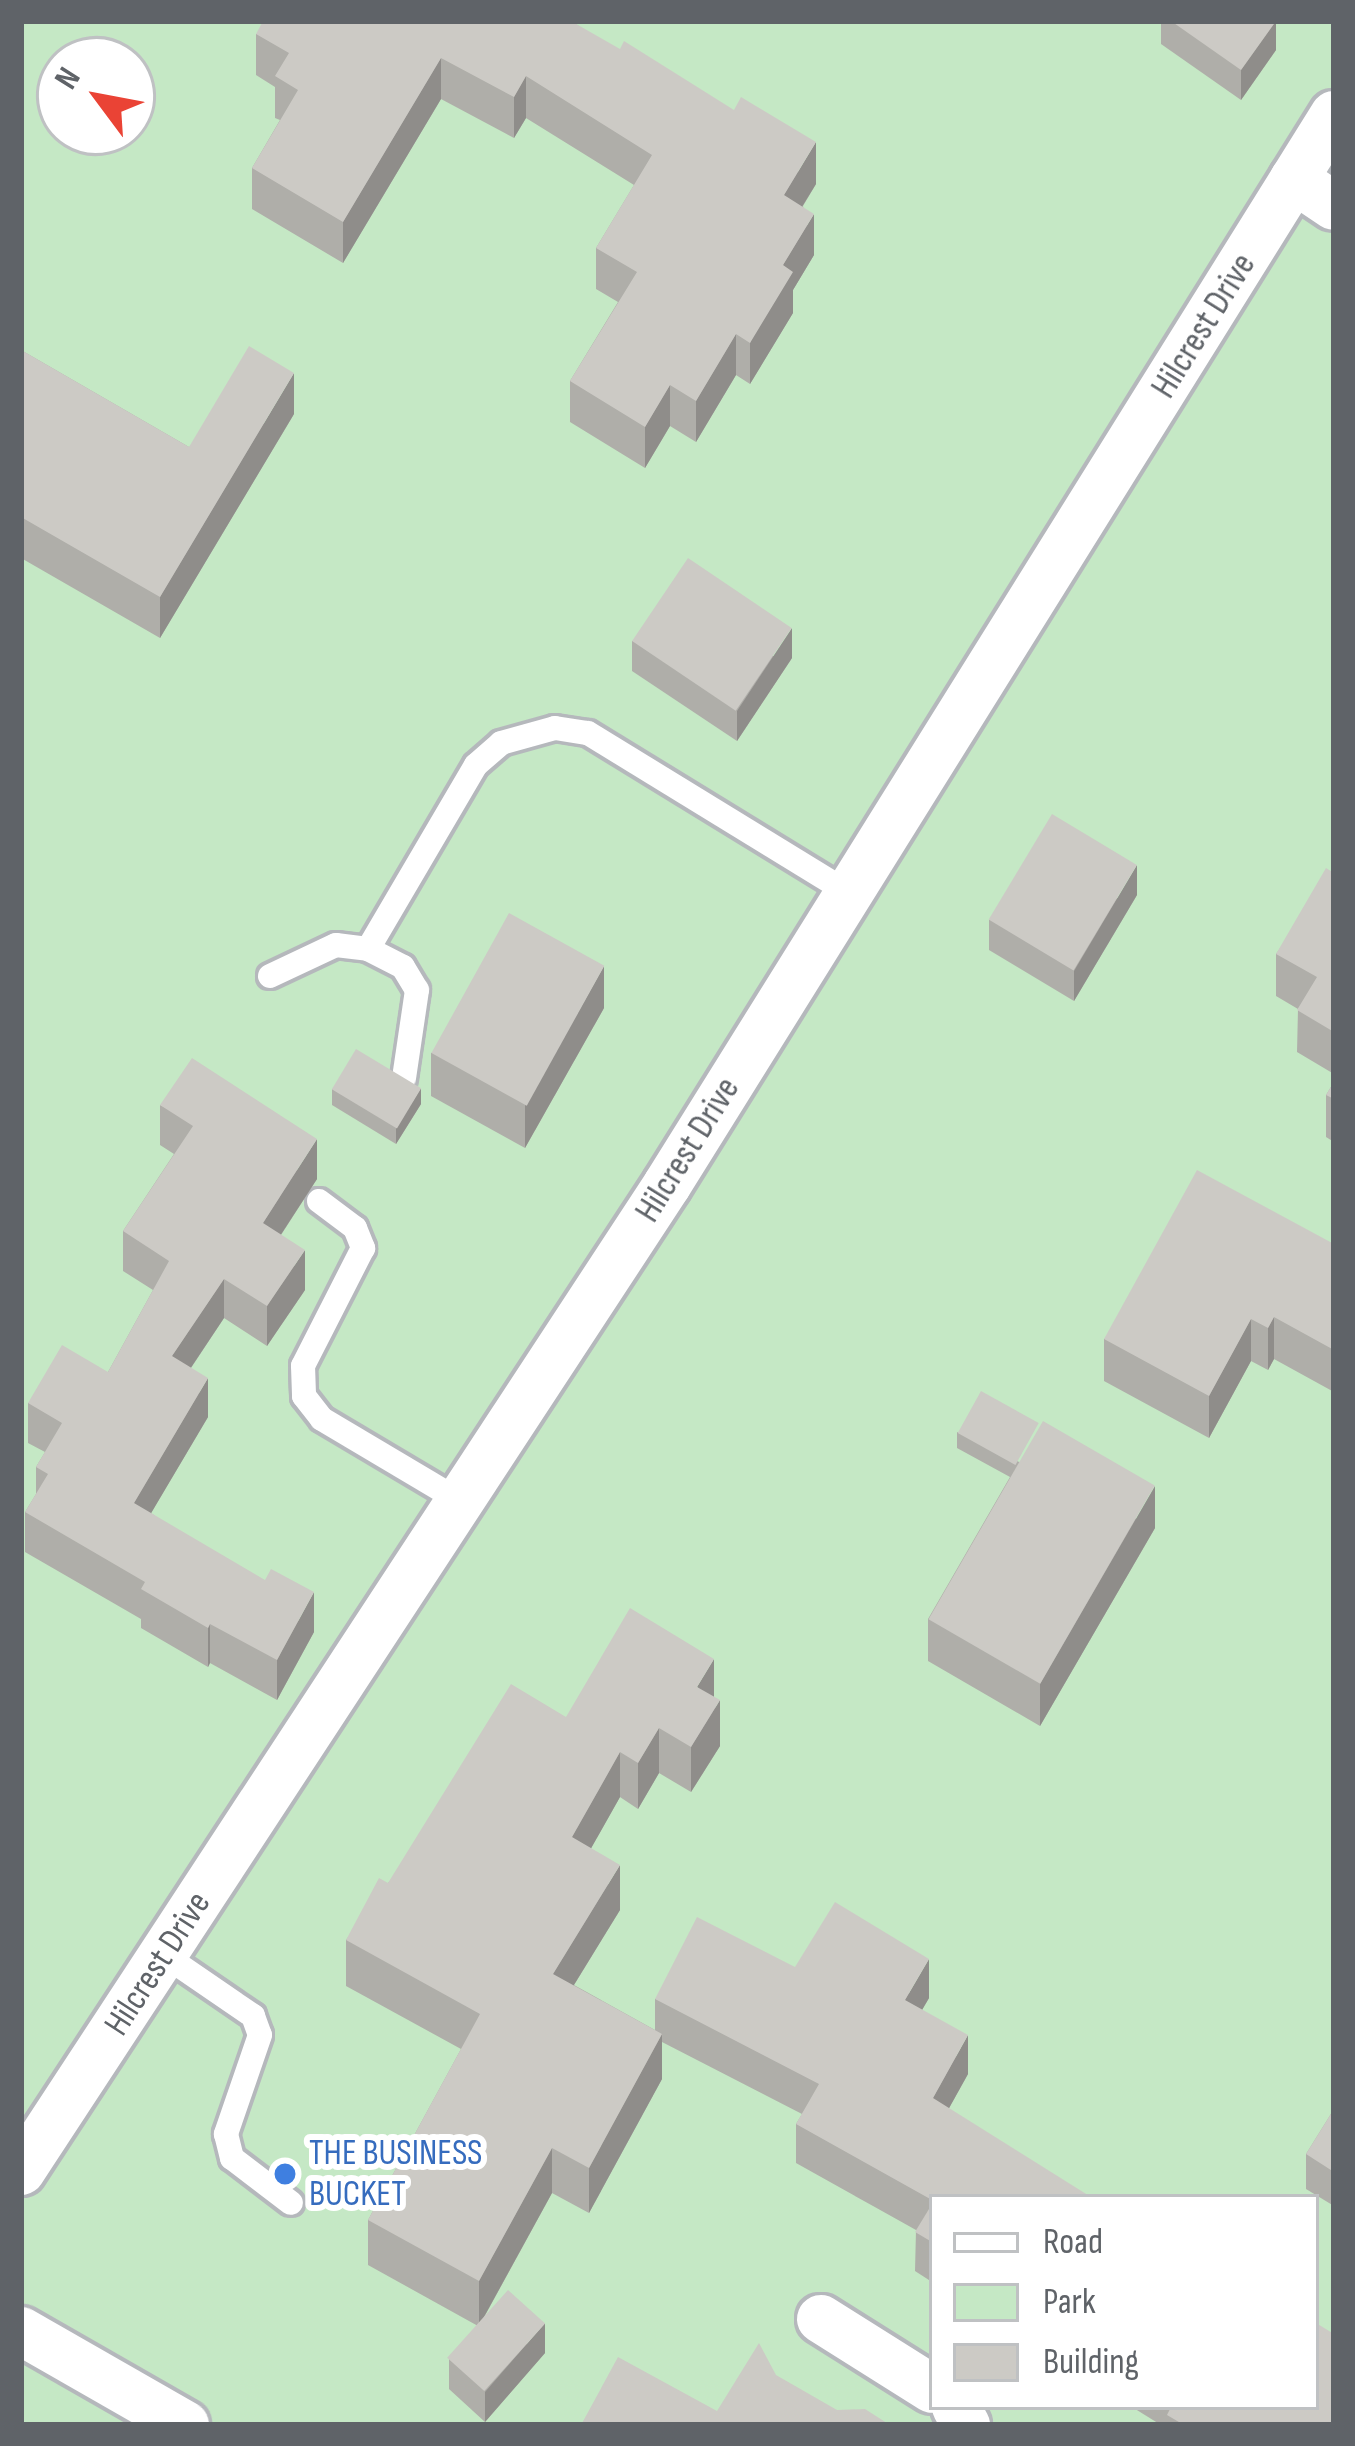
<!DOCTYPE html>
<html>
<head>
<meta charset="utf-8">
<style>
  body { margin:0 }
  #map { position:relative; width:1355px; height:2446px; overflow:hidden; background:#f1efe8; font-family:"Sofia Sans Condensed",sans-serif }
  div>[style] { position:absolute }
  .green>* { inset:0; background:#c5e8c5 }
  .roads { filter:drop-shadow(3px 0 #b5b8bc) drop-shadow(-3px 0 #b5b8bc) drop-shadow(0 3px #b5b8bc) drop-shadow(0 -3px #b5b8bc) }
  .service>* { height:24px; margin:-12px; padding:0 12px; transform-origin:12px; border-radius:12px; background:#fff }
  .minor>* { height:48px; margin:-24px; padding:0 24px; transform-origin:24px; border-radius:24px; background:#fff }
  .wall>* { inset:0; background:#afaea9 }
  .shaded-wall>* { inset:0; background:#8f8d8a }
  .building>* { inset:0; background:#cccac5; transform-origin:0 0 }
  .dots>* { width:33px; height:33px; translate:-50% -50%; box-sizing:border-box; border:6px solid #fff; border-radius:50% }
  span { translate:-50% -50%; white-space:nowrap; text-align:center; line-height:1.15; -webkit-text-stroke:12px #fff; paint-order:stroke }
  .street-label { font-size:36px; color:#5f6368 }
  .shop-label { font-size:36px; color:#366cbe }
  .left { translate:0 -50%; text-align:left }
  .frame { position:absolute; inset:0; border:24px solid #5f6368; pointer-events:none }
  .legend { position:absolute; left:929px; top:2194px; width:390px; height:216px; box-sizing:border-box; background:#fff; border:3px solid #bfc1c3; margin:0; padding:15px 21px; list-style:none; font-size:36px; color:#5f6368 }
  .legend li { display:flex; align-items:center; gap:24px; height:60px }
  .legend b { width:60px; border:3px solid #bfc1c3 }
  .north { position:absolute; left:36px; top:36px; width:120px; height:120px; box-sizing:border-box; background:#fff; border:3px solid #bfc1c3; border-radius:50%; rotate:302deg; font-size:33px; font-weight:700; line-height:48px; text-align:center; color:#5f6368 }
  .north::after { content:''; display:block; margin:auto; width:42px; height:54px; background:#ea4335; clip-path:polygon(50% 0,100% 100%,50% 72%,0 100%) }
</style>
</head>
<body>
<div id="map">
  <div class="green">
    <div style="clip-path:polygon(evenodd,21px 21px,1334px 21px,1334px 2425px,21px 2425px,21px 21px,60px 60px,132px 60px,132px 132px,60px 132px,60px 60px,21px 21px,932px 2197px,1316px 2197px,1316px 2407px,932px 2407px,932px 2197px)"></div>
  </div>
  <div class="roads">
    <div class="service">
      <div style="left:368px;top:949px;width:213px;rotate:-59.6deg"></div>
      <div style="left:476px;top:765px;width:33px;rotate:-41deg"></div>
      <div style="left:501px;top:743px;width:56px;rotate:-15.5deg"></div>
      <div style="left:555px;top:728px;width:33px;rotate:9deg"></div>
      <div style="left:588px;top:733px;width:306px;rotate:31.5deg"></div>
      <div style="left:270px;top:976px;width:73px;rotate:-25.2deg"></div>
      <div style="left:336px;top:945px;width:32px;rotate:7deg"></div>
      <div style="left:368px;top:949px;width:39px;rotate:27deg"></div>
      <div style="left:403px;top:967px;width:27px;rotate:59deg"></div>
      <div style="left:417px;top:990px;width:89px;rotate:98.4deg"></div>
      <div style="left:319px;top:1201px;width:45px;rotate:36.9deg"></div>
      <div style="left:355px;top:1228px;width:22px;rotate:68deg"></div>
      <div style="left:363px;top:1248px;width:132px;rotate:117deg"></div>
      <div style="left:303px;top:1366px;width:30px;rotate:88deg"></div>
      <div style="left:304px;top:1396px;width:29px;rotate:52deg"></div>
      <div style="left:322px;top:1419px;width:161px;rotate:30.7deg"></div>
      <div style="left:164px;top:1955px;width:108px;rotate:34.4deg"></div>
      <div style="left:253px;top:2016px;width:20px;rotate:70deg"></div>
      <div style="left:260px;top:2035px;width:105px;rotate:109deg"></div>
      <div style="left:226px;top:2134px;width:25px;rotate:76deg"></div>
      <div style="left:232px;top:2158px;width:74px;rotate:37.3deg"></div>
    </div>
    <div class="minor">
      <div style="left:1294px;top:179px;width:48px;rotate:34deg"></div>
      <div style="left:21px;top:2171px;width:1179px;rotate:-56.77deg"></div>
      <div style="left:667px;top:1185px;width:1261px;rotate:-58.06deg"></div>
      <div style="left:821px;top:2319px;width:131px;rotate:32.2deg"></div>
      <div style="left:21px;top:2331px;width:189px;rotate:29.8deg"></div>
      <div style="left:956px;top:2407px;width:21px;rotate:61deg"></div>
    </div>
  </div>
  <div class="wall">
    <div style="clip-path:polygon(571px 21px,816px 184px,803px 206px,814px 255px,793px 290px,793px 313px,750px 384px,736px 375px,696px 442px,670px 426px,645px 468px,570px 422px,570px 381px,618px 302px,596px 289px,596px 248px,634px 185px,526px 118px,514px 138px,441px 99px,343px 263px,252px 209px,252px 168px,280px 120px,275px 118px,275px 87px,256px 75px,256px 34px)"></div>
    <div style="clip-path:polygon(1161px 21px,1276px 21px,1276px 50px,1241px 100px,1161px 44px)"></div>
    <div style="clip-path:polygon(21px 350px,189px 447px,294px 414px,160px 638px,21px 558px)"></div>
    <div style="clip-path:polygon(632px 641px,792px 658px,737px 741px,632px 671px)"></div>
    <div style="clip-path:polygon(1334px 873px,1334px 1074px,1297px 1052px,1298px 1009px,1276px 996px,1276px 954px)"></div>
    <div style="clip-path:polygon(1137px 895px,1074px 1001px,989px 950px,989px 920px)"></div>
    <div style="clip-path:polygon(604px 1008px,525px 1148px,431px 1096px,431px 1053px)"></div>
    <div style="clip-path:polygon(1334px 1082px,1334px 1142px,1326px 1137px,1326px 1095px)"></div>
    <div style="clip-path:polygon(332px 1089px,421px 1104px,396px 1144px,332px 1105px)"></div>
    <div style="clip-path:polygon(160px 1105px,317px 1179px,281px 1235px,305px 1290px,267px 1346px,224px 1318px,191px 1368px,208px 1417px,151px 1513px,314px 1632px,277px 1700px,210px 1663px,208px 1667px,141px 1628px,141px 1619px,25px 1552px,25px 1512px,36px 1494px,36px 1467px,45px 1452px,28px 1443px,28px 1403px,108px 1372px,153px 1290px,123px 1271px,123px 1231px,174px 1154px,160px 1145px)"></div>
    <div style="clip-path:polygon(1334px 1244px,1334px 1392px,1274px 1359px,1268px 1370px,1251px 1361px,1209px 1438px,1104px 1381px,1104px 1339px)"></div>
    <div style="clip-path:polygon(957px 1432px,1155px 1528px,1040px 1726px,928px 1661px,928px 1619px,1010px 1477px,957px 1448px)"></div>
    <div style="clip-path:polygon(714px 1697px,720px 1746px,691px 1792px,659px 1773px,638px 1809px,620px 1797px,591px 1848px,620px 1910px,574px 1985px,655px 2030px,655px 1999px,795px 1967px,929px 1998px,922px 2010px,968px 2074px,949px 2108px,932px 2197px,932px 2282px,915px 2271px,916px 2230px,796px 2163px,796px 2124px,802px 2114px,662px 2042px,662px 2079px,589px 2213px,552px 2193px,482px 2321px,545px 2353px,485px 2422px,449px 2389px,449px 2359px,478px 2326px,368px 2265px,368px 2220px,461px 2049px,346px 1986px,346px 1940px,388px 1883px,566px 1717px)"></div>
    <div style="clip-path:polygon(1334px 2109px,1334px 2206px,1306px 2189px,1306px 2154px)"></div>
    <div style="clip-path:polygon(1132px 2407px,1316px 2407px,1334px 2425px,1161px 2425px)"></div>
  </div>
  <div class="shaded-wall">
    <div style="clip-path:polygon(1276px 21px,1276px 50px,1241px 100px,1241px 70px)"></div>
    <div style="clip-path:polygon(441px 58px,441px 99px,343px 263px,343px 222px)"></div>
    <div style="clip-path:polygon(526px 76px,526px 118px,514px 138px,514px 97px)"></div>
    <div style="clip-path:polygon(816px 142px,816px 184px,784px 236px,784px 195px)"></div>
    <div style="clip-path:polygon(814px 214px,814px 255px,793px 290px,793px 313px,750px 384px,750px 343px,783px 265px)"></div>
    <div style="clip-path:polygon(736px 334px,736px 375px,696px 442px,696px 401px)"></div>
    <div style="clip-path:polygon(294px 373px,294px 414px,160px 638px,160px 597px)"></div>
    <div style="clip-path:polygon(670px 385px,670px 426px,645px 468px,645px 427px)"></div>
    <div style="clip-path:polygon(792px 628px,792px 658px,737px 741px,737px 711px)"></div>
    <div style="clip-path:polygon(1137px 865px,1137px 895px,1074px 1001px,1074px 971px)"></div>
    <div style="clip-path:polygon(604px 966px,604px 1008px,525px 1148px,525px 1106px)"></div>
    <div style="clip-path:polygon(421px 1088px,421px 1104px,396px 1144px,396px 1128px)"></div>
    <div style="clip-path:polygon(317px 1139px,317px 1179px,263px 1262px,263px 1223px)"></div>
    <div style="clip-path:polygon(305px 1250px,305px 1290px,267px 1346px,267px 1306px)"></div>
    <div style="clip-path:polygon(224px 1279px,224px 1318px,172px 1396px,172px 1356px)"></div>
    <div style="clip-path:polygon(1274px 1317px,1274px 1359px,1268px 1370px,1268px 1328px)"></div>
    <div style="clip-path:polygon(1251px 1319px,1251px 1361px,1209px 1438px,1209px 1396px)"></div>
    <div style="clip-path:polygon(208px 1378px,208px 1417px,134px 1542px,134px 1503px)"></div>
    <div style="clip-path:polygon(1155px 1486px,1155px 1528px,1040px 1726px,1040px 1684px)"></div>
    <div style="clip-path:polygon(314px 1592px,314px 1632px,277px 1700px,277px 1660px)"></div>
    <div style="clip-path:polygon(210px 1624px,210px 1663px,208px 1667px,208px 1628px)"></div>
    <div style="clip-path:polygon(714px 1659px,714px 1704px,697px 1687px)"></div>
    <div style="clip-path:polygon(720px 1700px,720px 1746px,691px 1792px,691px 1747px)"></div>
    <div style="clip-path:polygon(659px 1728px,659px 1773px,638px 1809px,638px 1763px)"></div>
    <div style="clip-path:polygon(620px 1752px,620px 1797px,572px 1882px,572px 1837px)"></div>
    <div style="clip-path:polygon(620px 1865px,620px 1910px,553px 2019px,553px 1974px)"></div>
    <div style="clip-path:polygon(929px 1959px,929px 1998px,905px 2039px,905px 2000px)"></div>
    <div style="clip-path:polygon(662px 2034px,662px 2079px,589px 2213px,589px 2168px)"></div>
    <div style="clip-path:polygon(968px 2035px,968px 2074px,933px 2137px,933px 2098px)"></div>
    <div style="clip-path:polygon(23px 2077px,23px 2116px,21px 2119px,21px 2080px)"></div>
    <div style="clip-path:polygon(552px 2148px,552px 2193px,479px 2326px,479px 2281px)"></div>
    <div style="clip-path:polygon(545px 2323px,545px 2353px,485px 2422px,485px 2392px)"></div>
  </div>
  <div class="building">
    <div style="clip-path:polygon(263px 21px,571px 21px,620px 49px,624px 41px,734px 110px,741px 97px,816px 142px,784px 195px,814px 214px,783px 265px,793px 272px,750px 343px,736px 334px,696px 401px,670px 385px,645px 427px,570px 381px,637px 272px,596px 248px,652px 155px,526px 76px,514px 97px,441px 58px,343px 222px,252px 168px,298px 90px,275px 76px,289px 53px,256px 34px)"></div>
    <div style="clip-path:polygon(1171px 21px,1276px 21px,1241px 70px)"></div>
    <div style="clip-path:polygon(249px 346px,294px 373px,160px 597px,21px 517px,21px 350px,189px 447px)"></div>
    <div style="left:688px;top:558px;width:125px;height:100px;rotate:34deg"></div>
    <div style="left:1052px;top:814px;width:99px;height:123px;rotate:31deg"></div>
    <div style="clip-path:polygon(1326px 868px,1334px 873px,1334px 1032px,1297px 1010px,1317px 977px,1276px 954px)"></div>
    <div style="left:509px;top:913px;width:109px;height:160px;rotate:29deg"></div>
    <div style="left:356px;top:1049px;width:76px;height:47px;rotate:31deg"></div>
    <div style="clip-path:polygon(192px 1058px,317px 1139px,263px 1223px,305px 1250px,267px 1306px,224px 1279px,172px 1356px,208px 1378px,134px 1503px,265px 1580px,271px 1569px,314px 1592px,277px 1660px,210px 1624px,208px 1628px,141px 1589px,145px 1582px,25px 1512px,48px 1474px,36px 1467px,62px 1423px,28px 1403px,62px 1345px,108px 1372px,169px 1261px,123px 1231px,193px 1126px,160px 1105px)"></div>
    <div style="clip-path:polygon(1334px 1082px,1334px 1099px,1326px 1095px)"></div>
    <div style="clip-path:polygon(1197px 1170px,1334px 1244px,1334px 1350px,1274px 1317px,1268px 1328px,1251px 1319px,1209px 1396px,1104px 1339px)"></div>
    <div style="left:981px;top:1391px;width:66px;height:48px;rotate:29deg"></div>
    <div style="left:1043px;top:1421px;width:129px;height:229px;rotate:30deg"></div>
    <div style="clip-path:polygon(630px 1608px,714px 1659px,697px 1687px,720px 1700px,691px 1747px,659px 1728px,638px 1763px,620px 1752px,572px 1837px,620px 1865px,553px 1974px,662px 2034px,589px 2168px,552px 2148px,479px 2281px,368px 2220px,480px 2014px,346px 1940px,379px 1878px,388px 1883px,511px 1684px,566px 1717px)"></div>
    <div style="clip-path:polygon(835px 1902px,929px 1959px,905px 2000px,968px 2035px,933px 2098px,1091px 2197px,932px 2197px,932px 2200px,796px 2124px,819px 2084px,655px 1999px,697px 1917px,795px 1967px)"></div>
    <div style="clip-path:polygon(1334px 2109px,1334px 2172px,1306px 2154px)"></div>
    <div style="clip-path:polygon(932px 2204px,932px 2242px,915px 2232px)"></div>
    <div style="left:508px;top:2290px;width:50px;height:91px;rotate:42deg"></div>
    <div style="clip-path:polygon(1316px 2323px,1334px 2334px,1334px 2425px,1184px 2425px,1167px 2415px,1171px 2407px,1316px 2407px)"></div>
    <div style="clip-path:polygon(759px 2343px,776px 2375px,837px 2410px,865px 2409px,890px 2425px,581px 2425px,618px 2357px,717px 2411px)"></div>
  </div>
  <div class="dots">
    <div style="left:285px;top:2174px;background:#3f7fe0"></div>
  </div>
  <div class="street-label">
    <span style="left:1204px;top:326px;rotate:-58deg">Hilcrest Drive</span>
    <span style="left:688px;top:1150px;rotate:-58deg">Hilcrest Drive</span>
    <span style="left:158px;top:1964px;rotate:-57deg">Hilcrest Drive</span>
  </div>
  <div class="shop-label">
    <span class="left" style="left:309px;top:2174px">THE BUSINESS<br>BUCKET</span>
  </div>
  <div class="frame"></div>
  <ul class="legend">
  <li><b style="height:15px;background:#fff"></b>Road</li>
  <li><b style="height:33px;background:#c5e8c5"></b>Park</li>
  <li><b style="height:33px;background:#cccac5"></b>Building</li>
  </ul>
  <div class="north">N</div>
</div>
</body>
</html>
